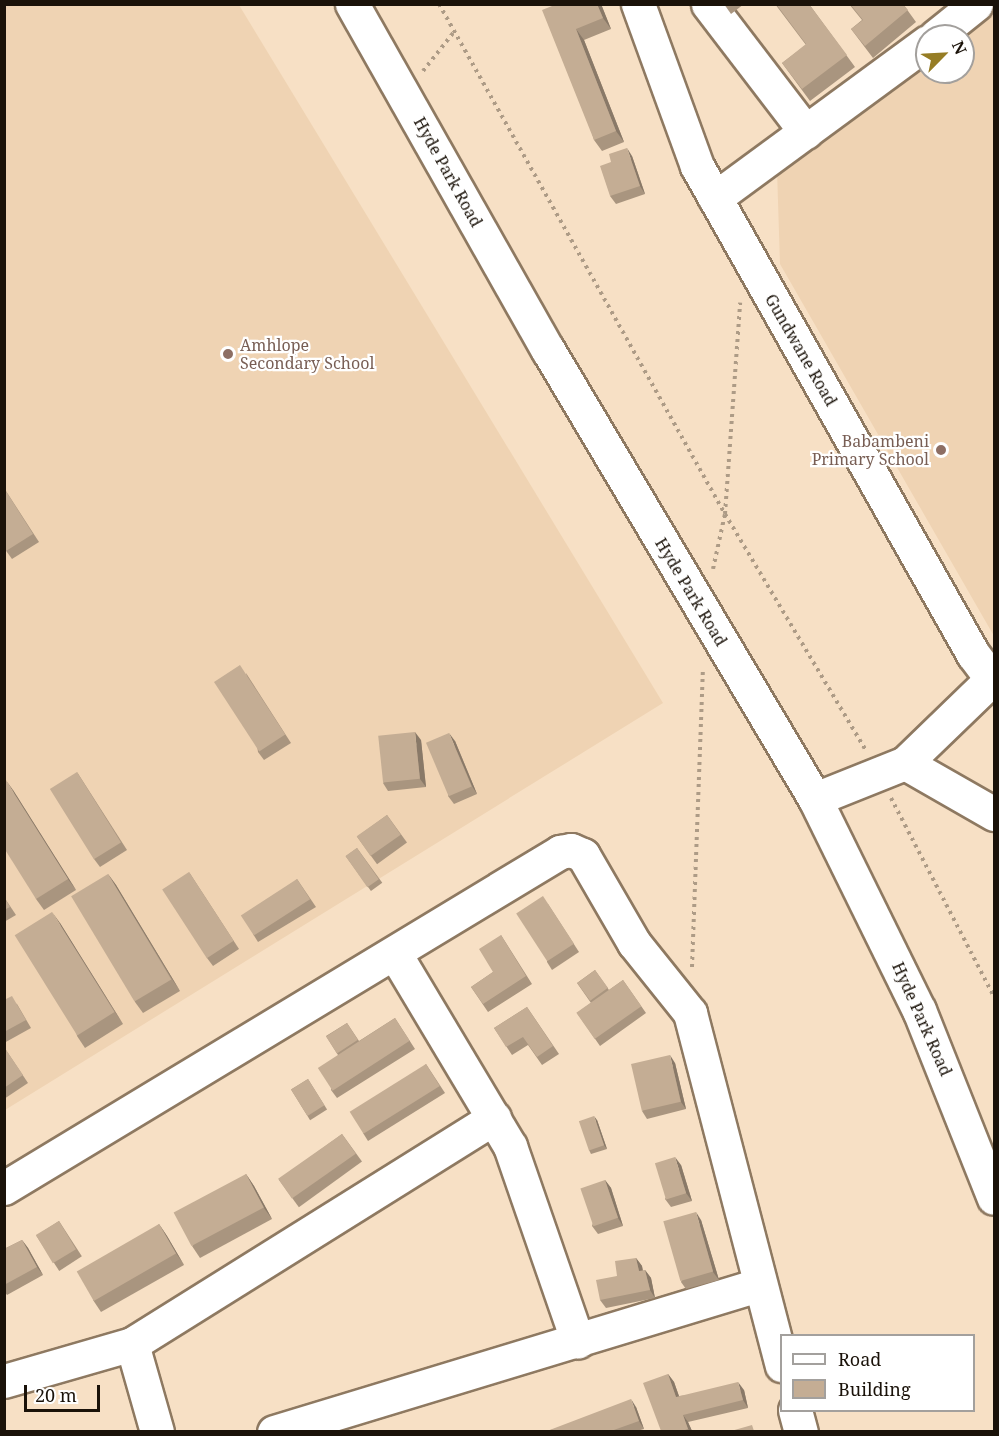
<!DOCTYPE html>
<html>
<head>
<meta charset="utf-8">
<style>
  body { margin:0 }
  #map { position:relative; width:999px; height:1436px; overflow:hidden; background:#f7e0c5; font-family:"Noto Serif",serif }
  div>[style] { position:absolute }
  .built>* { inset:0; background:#efd3b3 }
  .path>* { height:4px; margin-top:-2px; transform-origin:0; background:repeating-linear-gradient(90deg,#ad9b86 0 3px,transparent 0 7.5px) }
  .roads { filter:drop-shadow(2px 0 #8e7961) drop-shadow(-2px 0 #8e7961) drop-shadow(0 2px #8e7961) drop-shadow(0 -2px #8e7961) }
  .minor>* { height:33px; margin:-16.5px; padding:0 16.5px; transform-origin:16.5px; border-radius:16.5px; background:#fff }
  .wall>* { inset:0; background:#a9957f; transform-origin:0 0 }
  .shaded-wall>* { inset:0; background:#897968 }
  .building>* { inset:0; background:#c4ad94; transform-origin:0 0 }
  .dots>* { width:16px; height:16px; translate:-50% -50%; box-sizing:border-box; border:3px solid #fff; border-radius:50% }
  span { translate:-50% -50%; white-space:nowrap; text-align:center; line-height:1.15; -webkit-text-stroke:4.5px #fff; paint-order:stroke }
  .street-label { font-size:16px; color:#1a1209 }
  .education-label { font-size:16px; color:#785e54 }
  .left { translate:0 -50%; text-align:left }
  .right { translate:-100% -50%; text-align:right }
  .frame { position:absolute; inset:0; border:6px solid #1a1209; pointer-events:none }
  .legend { position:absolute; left:780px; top:1334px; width:195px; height:78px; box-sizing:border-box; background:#fff; border:2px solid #a3a09d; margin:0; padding:8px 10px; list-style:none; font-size:18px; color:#1a1209 }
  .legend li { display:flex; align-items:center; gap:12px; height:30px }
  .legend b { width:30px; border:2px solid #a3a09d }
  .north { position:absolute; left:915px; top:24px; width:60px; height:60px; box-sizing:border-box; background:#fff; border:2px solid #a3a09d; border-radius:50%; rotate:66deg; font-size:16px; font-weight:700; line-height:24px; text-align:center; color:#1a1209 }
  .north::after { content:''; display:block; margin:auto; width:21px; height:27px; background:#967d25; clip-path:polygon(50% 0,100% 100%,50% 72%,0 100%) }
  .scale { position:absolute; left:24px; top:1385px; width:76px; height:27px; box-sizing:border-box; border:3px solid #1a1209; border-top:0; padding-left:8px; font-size:18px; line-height:21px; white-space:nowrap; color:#1a1209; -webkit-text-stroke:4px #fff; paint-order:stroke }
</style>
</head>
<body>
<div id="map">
  <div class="built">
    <div style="clip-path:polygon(5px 5px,239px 5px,663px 703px,5px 1110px)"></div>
    <div style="clip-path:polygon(994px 14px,994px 636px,780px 264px,777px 170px,927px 62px,927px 72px,963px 72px,963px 36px)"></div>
  </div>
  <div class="path">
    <div style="left:439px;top:4px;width:585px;rotate:60.72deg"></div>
    <div style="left:725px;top:514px;width:274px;rotate:59.2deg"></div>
    <div style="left:423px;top:71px;width:50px;rotate:-51.5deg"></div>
    <div style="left:713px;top:569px;width:56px;rotate:-77.7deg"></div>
    <div style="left:725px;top:514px;width:212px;rotate:-85.9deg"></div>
    <div style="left:891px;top:798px;width:224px;rotate:62.6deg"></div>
    <div style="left:692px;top:967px;width:298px;rotate:-87.9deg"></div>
  </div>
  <div class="roads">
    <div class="minor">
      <div style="left:352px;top:4px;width:398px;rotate:60.5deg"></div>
      <div style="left:548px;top:350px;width:522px;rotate:59.26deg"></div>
      <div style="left:815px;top:799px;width:235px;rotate:63.8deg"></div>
      <div style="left:919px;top:1010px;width:202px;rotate:68.3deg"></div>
      <div style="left:638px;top:4px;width:172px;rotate:70deg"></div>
      <div style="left:697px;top:166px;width:561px;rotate:60.51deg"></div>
      <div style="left:973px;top:654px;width:35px;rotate:53deg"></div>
      <div style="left:708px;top:4px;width:161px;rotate:52.6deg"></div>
      <div style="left:936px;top:36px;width:51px;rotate:-38.7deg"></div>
      <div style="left:715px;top:198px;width:263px;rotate:-36.3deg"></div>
      <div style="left:905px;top:763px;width:121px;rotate:-44deg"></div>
      <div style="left:815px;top:799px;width:97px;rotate:-21.8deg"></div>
      <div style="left:905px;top:763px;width:103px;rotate:29.8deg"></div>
      <div style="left:395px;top:954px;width:224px;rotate:59.1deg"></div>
      <div style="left:510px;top:1146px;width:207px;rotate:70.9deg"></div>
      <div style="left:4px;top:1188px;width:650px;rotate:-31.15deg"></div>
      <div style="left:560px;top:852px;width:11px;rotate:-10deg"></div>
      <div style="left:571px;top:850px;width:13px;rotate:23deg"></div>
      <div style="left:583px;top:855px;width:102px;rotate:59.9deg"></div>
      <div style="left:634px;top:943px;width:90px;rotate:51.3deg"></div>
      <div style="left:690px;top:1013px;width:364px;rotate:75.4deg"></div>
      <div style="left:132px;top:1344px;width:91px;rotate:74.1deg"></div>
      <div style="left:4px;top:1381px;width:133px;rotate:-16.1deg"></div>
      <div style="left:132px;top:1344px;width:427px;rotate:-32deg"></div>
      <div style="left:795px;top:1410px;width:23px;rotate:75deg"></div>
      <div style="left:274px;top:1432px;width:506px;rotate:-16.89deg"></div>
    </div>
  </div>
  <div class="wall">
    <div style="clip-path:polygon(557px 4px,601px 4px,611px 29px,584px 40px,624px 142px,602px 151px,594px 140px)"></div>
    <div style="clip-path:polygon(724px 4px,744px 4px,731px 14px)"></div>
    <div style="clip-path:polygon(775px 4px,809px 4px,855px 67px,810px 101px,782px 63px,806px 45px)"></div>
    <div style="clip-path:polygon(849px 4px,903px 4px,916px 22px,873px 58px,851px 29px,862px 20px)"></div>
    <div style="clip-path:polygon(632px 156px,645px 194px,616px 204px,610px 196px)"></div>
    <div style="clip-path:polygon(4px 488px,39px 542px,12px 559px,4px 548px)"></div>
    <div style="clip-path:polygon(246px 673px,291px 743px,264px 760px,258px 752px)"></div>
    <div style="clip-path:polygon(421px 740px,426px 787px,388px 791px,383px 783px)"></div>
    <div style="clip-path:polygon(455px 741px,477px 794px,454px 804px,448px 796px)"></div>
    <div style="clip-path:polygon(77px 772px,127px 850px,100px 867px,94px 859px)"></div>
    <div style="clip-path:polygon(13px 790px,76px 890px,44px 910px,36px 899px)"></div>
    <div style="left:387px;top:815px;width:34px;height:37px;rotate:54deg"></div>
    <div style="left:357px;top:848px;width:43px;height:14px;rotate:54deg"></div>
    <div style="clip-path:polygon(189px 872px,239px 949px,213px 966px,207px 958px)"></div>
    <div style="clip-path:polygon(108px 874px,116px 885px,180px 991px,143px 1013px,135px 1002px)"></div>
    <div style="clip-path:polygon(297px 879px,316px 907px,258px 942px,253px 934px)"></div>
    <div style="clip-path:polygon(4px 897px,16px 915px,4px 922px)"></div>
    <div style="clip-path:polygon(548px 904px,579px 952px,552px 970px,547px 962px)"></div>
    <div style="clip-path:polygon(60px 923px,123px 1024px,85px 1048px,77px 1036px)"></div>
    <div style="clip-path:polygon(501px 935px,532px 984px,488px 1012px,471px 987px,493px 972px)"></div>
    <div style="clip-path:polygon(595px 970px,609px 990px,623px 980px,646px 1013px,600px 1046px,577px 1013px,591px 1003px,577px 983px)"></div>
    <div style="clip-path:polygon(4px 1000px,17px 1004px,31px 1028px,4px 1043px)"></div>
    <div style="clip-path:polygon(527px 1007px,559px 1054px,542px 1065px,528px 1045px,512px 1055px,494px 1028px)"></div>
    <div style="clip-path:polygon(395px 1018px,415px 1049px,337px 1098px,331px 1090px,338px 1055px,326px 1036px,347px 1023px,359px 1041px)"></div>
    <div style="clip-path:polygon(6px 1050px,28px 1083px,4px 1099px,4px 1051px)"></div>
    <div style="clip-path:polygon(675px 1063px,686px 1109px,647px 1119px,642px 1111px)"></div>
    <div style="clip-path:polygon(426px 1064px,445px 1093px,368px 1141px,363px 1133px)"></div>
    <div style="left:308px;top:1079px;width:36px;height:20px;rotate:58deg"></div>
    <div style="clip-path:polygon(597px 1120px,607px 1149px,591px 1154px,589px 1150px)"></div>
    <div style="left:342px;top:1134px;width:34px;height:78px;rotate:54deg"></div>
    <div style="clip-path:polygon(681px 1165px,692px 1201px,671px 1207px,665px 1199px)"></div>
    <div style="clip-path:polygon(246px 1174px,254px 1186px,272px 1219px,200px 1258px,192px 1246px)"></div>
    <div style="clip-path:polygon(605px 1180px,611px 1188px,623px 1226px,598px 1234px,592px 1226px)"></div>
    <div style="clip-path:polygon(701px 1220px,719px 1280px,686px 1289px,681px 1282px)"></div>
    <div style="left:59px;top:1221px;width:42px;height:27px;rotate:57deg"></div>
    <div style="clip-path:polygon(159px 1224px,167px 1236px,184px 1265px,101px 1312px,93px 1300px)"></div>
    <div style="clip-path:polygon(22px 1240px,28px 1248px,43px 1275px,7px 1295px,4px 1291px,4px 1249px)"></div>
    <div style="clip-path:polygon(636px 1258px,642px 1266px,643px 1271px,645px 1270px,651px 1278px,655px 1298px,606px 1308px,600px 1300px,617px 1276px)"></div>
    <div style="clip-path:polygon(668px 1374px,674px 1382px,679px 1396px,744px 1390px,748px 1408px,688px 1422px,692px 1431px,661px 1431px)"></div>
    <div style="clip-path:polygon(636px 1407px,644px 1429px,637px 1431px,547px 1431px)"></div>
  </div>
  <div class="shaded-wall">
    <div style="clip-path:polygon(597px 4px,601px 4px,611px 29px,603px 18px)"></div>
    <div style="clip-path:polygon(576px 29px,584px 40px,624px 142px,616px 131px)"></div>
    <div style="clip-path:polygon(627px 148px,632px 156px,645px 194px,640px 186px)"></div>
    <div style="clip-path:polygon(415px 732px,421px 740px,426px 787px,420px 779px)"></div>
    <div style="clip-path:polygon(449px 733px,455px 741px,477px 794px,472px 786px)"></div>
    <div style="clip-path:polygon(5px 779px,13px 790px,76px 890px,68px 879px)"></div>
    <div style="clip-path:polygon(108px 874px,116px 885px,180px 991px,172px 979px)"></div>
    <div style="clip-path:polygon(52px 912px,60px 923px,123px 1024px,115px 1012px)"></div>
    <div style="clip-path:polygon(670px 1055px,675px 1063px,686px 1109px,681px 1102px)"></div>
    <div style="clip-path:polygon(594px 1116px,597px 1120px,607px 1149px,604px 1145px)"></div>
    <div style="clip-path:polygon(675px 1157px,681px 1165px,692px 1201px,686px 1193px)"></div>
    <div style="clip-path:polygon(246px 1174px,254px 1186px,272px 1219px,264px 1208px)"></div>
    <div style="clip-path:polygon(605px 1180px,611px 1188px,623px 1226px,618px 1218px)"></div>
    <div style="clip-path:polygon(696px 1212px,701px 1220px,719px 1280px,713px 1272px)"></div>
    <div style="clip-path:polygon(159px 1224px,167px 1236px,184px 1265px,176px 1253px)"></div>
    <div style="clip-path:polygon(22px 1240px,28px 1248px,43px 1275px,37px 1267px)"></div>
    <div style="clip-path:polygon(636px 1258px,642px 1266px,644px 1279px,639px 1271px)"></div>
    <div style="clip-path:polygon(645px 1270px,651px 1278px,655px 1298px,650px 1290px)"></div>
    <div style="clip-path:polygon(668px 1374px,674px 1382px,682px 1405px,676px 1397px)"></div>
    <div style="clip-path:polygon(738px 1382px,744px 1390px,748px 1408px,743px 1400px)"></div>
    <div style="clip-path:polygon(631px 1399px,636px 1407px,644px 1429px,639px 1421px)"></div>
    <div style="clip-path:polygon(683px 1415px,688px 1422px,692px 1431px,690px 1431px,688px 1429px)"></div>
  </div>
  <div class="building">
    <div style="clip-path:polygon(557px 4px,597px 4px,603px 18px,576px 29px,616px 131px,594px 140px,542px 10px)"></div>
    <div style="clip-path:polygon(776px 4px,809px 4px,847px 55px,802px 89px,782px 63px,806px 44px)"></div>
    <div style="clip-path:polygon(850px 4px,903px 4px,908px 10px,865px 46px,851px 29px,863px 20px)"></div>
    <div style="clip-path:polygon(627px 148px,640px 186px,610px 196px,600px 166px,611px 162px,609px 154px)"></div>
    <div style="clip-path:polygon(4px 488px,33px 534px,6px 551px,4px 548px)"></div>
    <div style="left:240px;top:665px;width:83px;height:31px;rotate:57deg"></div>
    <div style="left:415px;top:732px;width:47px;height:37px;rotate:84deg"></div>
    <div style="left:449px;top:733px;width:58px;height:25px;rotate:67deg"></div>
    <div style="left:77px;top:772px;width:83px;height:32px;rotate:58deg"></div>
    <div style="clip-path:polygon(5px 779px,68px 879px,36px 899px,4px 848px)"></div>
    <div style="left:387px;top:815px;width:24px;height:37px;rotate:55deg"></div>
    <div style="left:357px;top:848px;width:38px;height:14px;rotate:55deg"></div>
    <div style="left:189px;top:872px;width:82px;height:32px;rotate:57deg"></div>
    <div style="left:108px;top:874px;width:123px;height:43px;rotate:59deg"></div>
    <div style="left:297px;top:879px;width:24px;height:67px;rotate:57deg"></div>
    <div style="left:543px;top:896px;width:57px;height:32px;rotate:57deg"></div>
    <div style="clip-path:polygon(4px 897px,10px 907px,4px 910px)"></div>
    <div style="left:52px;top:912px;width:118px;height:44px;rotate:58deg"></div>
    <div style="clip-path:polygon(501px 935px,526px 976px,483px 1004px,471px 987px,493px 972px,479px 949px)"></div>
    <div style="left:595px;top:970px;width:22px;height:22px;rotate:54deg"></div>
    <div style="left:623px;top:980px;width:32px;height:57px;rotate:55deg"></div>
    <div style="clip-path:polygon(12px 996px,26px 1020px,4px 1032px,4px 1000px)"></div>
    <div style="clip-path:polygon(527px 1007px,553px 1046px,537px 1057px,523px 1037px,506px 1047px,494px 1028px)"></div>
    <div style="left:395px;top:1018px;width:27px;height:92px;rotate:57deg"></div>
    <div style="left:347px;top:1023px;width:20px;height:25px;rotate:57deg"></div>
    <div style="clip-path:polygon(6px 1050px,23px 1075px,4px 1088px,4px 1051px)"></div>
    <div style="left:670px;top:1055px;width:48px;height:40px;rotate:77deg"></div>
    <div style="left:426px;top:1064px;width:26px;height:90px;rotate:58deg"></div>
    <div style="left:308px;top:1079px;width:31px;height:20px;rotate:58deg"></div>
    <div style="left:594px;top:1116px;width:31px;height:16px;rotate:71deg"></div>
    <div style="left:342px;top:1134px;width:24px;height:78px;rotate:55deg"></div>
    <div style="left:675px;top:1157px;width:38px;height:21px;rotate:73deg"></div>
    <div style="left:246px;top:1174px;width:38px;height:82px;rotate:62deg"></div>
    <div style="left:605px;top:1180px;width:40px;height:26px;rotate:71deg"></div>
    <div style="left:696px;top:1212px;width:62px;height:34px;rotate:74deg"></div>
    <div style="left:59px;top:1221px;width:33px;height:27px;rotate:59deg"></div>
    <div style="left:159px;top:1224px;width:34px;height:95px;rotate:60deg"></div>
    <div style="clip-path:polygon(22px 1240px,37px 1267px,4px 1285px,4px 1249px)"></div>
    <div style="clip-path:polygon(636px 1258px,639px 1271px,645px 1270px,650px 1290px,600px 1300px,596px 1280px,617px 1276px,615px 1261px)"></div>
    <div style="clip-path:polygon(668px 1374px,676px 1397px,738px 1382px,743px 1400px,683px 1415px,688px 1429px,682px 1431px,661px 1431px,643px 1383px)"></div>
    <div style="clip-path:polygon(631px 1399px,639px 1421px,611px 1431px,547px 1431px)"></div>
    <div style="clip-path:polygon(752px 1425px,754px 1431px,731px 1431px)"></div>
  </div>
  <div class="dots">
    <div style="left:228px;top:354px;background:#8d6e63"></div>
    <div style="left:941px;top:450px;background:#8d6e63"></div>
  </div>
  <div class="street-label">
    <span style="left:448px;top:172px;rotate:61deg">Hyde Park Road</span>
    <span style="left:801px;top:350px;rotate:60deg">Gundwane Road</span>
    <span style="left:691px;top:592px;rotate:59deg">Hyde Park Road</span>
    <span style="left:922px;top:1019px;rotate:66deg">Hyde Park Road</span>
  </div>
  <div class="education-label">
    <span class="left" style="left:240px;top:354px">Amhlope<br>Secondary School</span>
    <span class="right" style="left:929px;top:450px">Babambeni<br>Primary School</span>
  </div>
  <div class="frame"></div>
  <ul class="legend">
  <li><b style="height:8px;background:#fff"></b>Road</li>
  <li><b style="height:16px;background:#c4ad94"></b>Building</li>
  </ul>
  <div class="north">N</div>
  <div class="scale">20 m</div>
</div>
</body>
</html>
